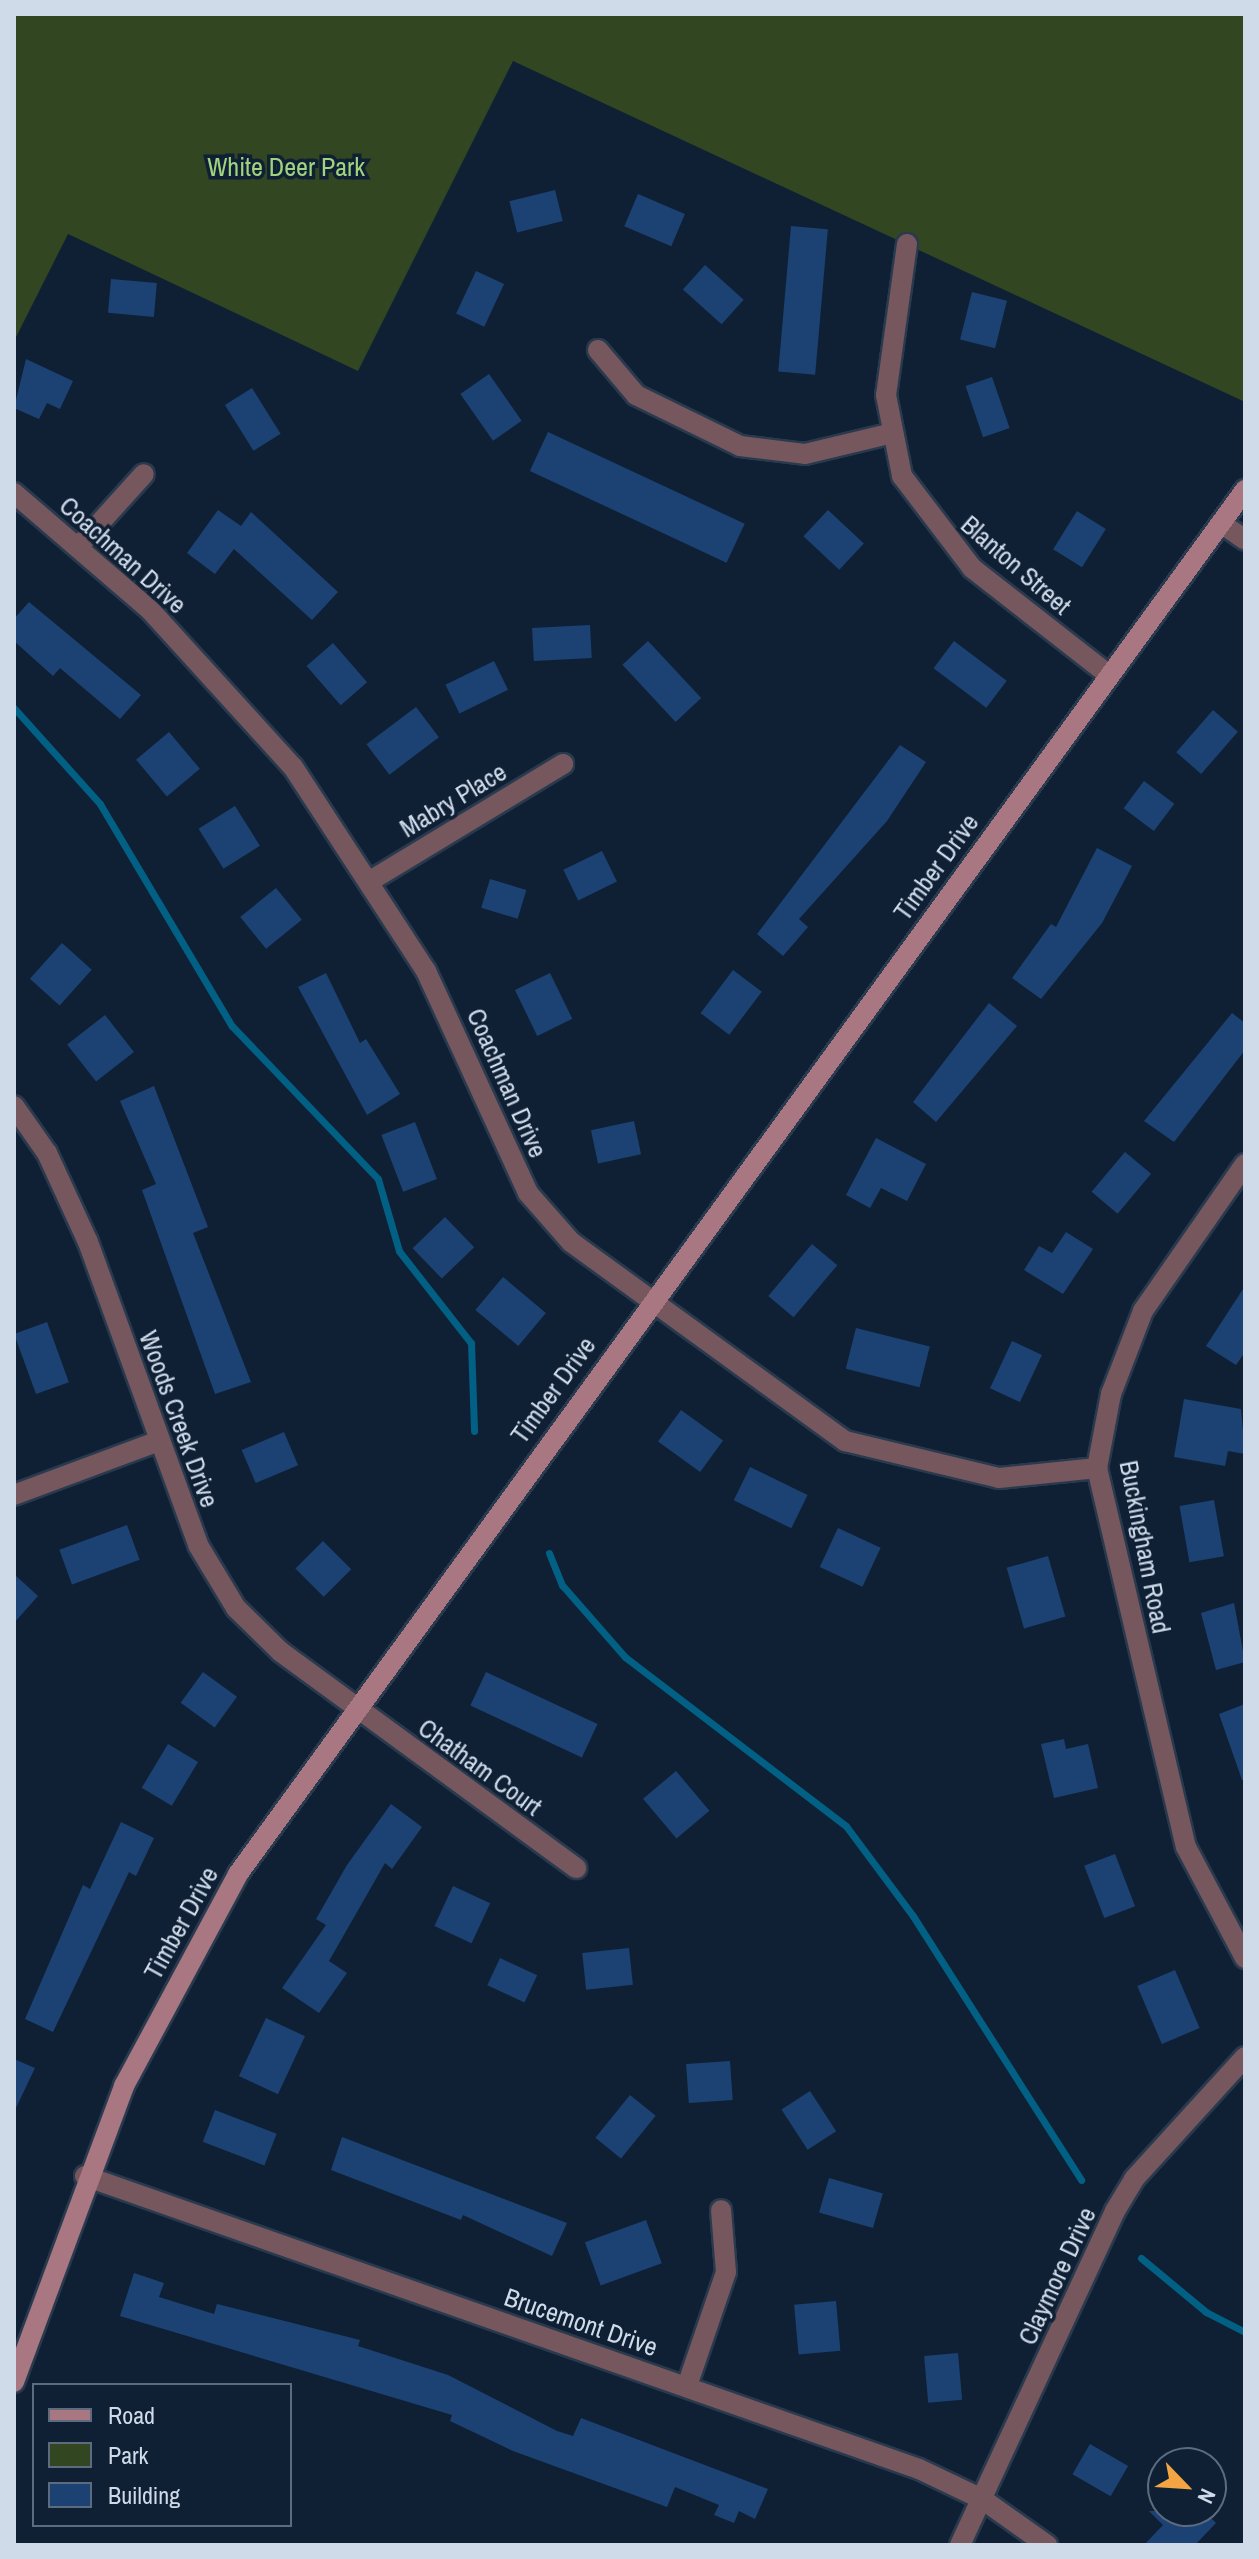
<!DOCTYPE html>
<html>
<head>
<meta charset="utf-8">
<style>
  body { margin:0 }
  #map { position:relative; width:1259px; height:2559px; overflow:hidden; background:#0f2035; font-family:"Archivo Narrow",sans-serif }
  div>[style] { position:absolute }
  .green>* { inset:0; background:#314621 }
  .stream>* { height:7px; margin:-3.5px; padding:0 3.5px; transform-origin:3.5px; border-radius:3.5px; background:#026084 }
  .building>* { inset:0; background:#1b4273; transform-origin:0 0 }
  .roads { filter:drop-shadow(2px 0 #2a3a4e) drop-shadow(-2px 0 #2a3a4e) drop-shadow(0 2px #2a3a4e) drop-shadow(0 -2px #2a3a4e) }
  .street>* { height:20px; margin:-10px; padding:0 10px; transform-origin:10px; border-radius:10px; background:#76575d }
  .secondary>* { height:20px; margin:-10px; padding:0 10px; transform-origin:10px; border-radius:10px; background:#a87781 }
  span { translate:-50% -50%; white-space:nowrap; text-align:center; line-height:1.15; -webkit-text-stroke:7px #0f2035; paint-order:stroke }
  .park-label { font-size:26px; color:#a1d37e }
  .street-label { font-size:26px; color:#d0dbea }
  .frame { position:absolute; inset:0; border:16px solid #d0dbea; pointer-events:none }
  .legend { position:absolute; left:32px; top:2383px; width:260px; height:144px; box-sizing:border-box; background:#0f2035; border:2px solid #5c6b7d; margin:0; padding:10px 14px; list-style:none; font-size:24px; color:#d0dbea }
  .legend li { display:flex; align-items:center; gap:16px; height:40px }
  .legend b { width:40px; border:2px solid #5c6b7d }
  .north { position:absolute; left:1147px; top:2447px; width:80px; height:80px; box-sizing:border-box; background:#0f2035; border:2px solid #5c6b7d; border-radius:50%; rotate:115deg; font-size:22px; font-weight:700; line-height:32px; text-align:center; color:#d0dbea }
  .north::after { content:''; display:block; margin:auto; width:28px; height:36px; background:#f3a443; clip-path:polygon(50% 0,100% 100%,50% 72%,0 100%) }
</style>
</head>
<body>
<div id="map">
  <div class="green">
    <div style="clip-path:polygon(14px 14px,1245px 14px,1245px 402px,513px 61px,358px 371px,68px 234px,14px 341px)"></div>
  </div>
  <div class="stream">
    <div style="left:14px;top:708px;width:129px;rotate:48.1deg"></div>
    <div style="left:100px;top:804px;width:258px;rotate:59.3deg"></div>
    <div style="left:232px;top:1026px;width:211px;rotate:46.3deg"></div>
    <div style="left:378px;top:1179px;width:75px;rotate:73.7deg"></div>
    <div style="left:399px;top:1251px;width:117px;rotate:52deg"></div>
    <div style="left:471px;top:1343px;width:88px;rotate:88deg"></div>
    <div style="left:549px;top:1553px;width:35px;rotate:68deg"></div>
    <div style="left:562px;top:1585px;width:96px;rotate:48.8deg"></div>
    <div style="left:625px;top:1657px;width:278px;rotate:37.4deg"></div>
    <div style="left:846px;top:1826px;width:112px;rotate:53.3deg"></div>
    <div style="left:913px;top:1916px;width:313px;rotate:57.5deg"></div>
    <div style="left:1141px;top:2258px;width:85px;rotate:39.7deg"></div>
    <div style="left:1206px;top:2312px;width:44px;rotate:27.1deg"></div>
  </div>
  <div class="building">
    <div style="left:555px;top:190px;width:32px;height:47px;rotate:76deg"></div>
    <div style="left:638px;top:194px;width:51px;height:35px;rotate:23deg"></div>
    <div style="left:791px;top:226px;width:37px;height:146px;rotate:5deg"></div>
    <div style="left:705px;top:265px;width:52px;height:33px;rotate:42deg"></div>
    <div style="left:476px;top:271px;width:31px;height:47px;rotate:25deg"></div>
    <div style="left:111px;top:279px;width:46px;height:34px;rotate:5deg"></div>
    <div style="left:972px;top:292px;width:36px;height:49px;rotate:14deg"></div>
    <div style="clip-path:polygon(26px 359px,73px 381px,60px 409px,47px 403px,39px 419px,14px 408px)"></div>
    <div style="left:489px;top:374px;width:57px;height:35px;rotate:55deg"></div>
    <div style="left:992px;top:377px;width:54px;height:28px;rotate:71deg"></div>
    <div style="left:252px;top:388px;width:54px;height:32px;rotate:58deg"></div>
    <div style="left:548px;top:432px;width:217px;height:43px;rotate:25deg"></div>
    <div style="clip-path:polygon(218px 510px,241px 526px,251px 512px,338px 592px,312px 620px,234px 549px,215px 574px,187px 553px)"></div>
    <div style="left:828px;top:510px;width:49px;height:36px;rotate:43deg"></div>
    <div style="left:1077px;top:511px;width:34px;height:45px;rotate:32deg"></div>
    <div style="clip-path:polygon(29px 602px,141px 695px,120px 719px,60px 668px,53px 676px,14px 641px,14px 619px)"></div>
    <div style="left:590px;top:625px;width:33px;height:58px;rotate:87deg"></div>
    <div style="left:648px;top:641px;width:78px;height:35px;rotate:47deg"></div>
    <div style="left:954px;top:641px;width:66px;height:34px;rotate:37deg"></div>
    <div style="left:333px;top:643px;width:52px;height:35px;rotate:49deg"></div>
    <div style="left:494px;top:661px;width:32px;height:54px;rotate:64deg"></div>
    <div style="left:416px;top:707px;width:38px;height:62px;rotate:53deg"></div>
    <div style="left:1213px;top:710px;width:33px;height:56px;rotate:41deg"></div>
    <div style="left:169px;top:732px;width:48px;height:43px;rotate:50deg"></div>
    <div style="clip-path:polygon(900px 745px,926px 762px,887px 821px,799px 919px,808px 927px,783px 956px,757px 934px)"></div>
    <div style="left:1144px;top:781px;width:38px;height:34px;rotate:37deg"></div>
    <div style="left:235px;top:806px;width:47px;height:43px;rotate:58deg"></div>
    <div style="clip-path:polygon(1097px 848px,1132px 866px,1102px 923px,1041px 999px,1012px 978px,1051px 924px,1056px 927px)"></div>
    <div style="left:602px;top:851px;width:34px;height:43px;rotate:64deg"></div>
    <div style="left:490px;top:879px;width:38px;height:30px;rotate:17deg"></div>
    <div style="left:276px;top:888px;width:41px;height:46px;rotate:51deg"></div>
    <div style="left:62px;top:943px;width:40px;height:48px;rotate:42deg"></div>
    <div style="left:733px;top:970px;width:36px;height:54px;rotate:37deg"></div>
    <div style="clip-path:polygon(326px 973px,360px 1043px,366px 1039px,400px 1094px,367px 1115px,298px 987px)"></div>
    <div style="left:550px;top:973px;width:51px;height:39px;rotate:64deg"></div>
    <div style="clip-path:polygon(989px 1003px,1017px 1026px,936px 1122px,913px 1102px)"></div>
    <div style="clip-path:polygon(1232px 1013px,1245px 1023px,1245px 1050px,1174px 1142px,1144px 1121px)"></div>
    <div style="left:105px;top:1015px;width:47px;height:48px;rotate:52deg"></div>
    <div style="clip-path:polygon(154px 1086px,208px 1227px,193px 1233px,251px 1382px,215px 1394px,142px 1190px,156px 1184px,120px 1101px)"></div>
    <div style="left:634px;top:1121px;width:34px;height:44px;rotate:78deg"></div>
    <div style="left:415px;top:1122px;width:61px;height:36px;rotate:69deg"></div>
    <div style="clip-path:polygon(876px 1138px,926px 1164px,907px 1201px,881px 1188px,870px 1208px,846px 1195px)"></div>
    <div style="left:1125px;top:1152px;width:34px;height:52px;rotate:40deg"></div>
    <div style="left:445px;top:1217px;width:42px;height:45px;rotate:46deg"></div>
    <div style="clip-path:polygon(1066px 1232px,1093px 1249px,1063px 1294px,1024px 1270px,1039px 1246px,1052px 1253px)"></div>
    <div style="left:812px;top:1244px;width:33px;height:68px;rotate:40deg"></div>
    <div style="left:503px;top:1277px;width:56px;height:43px;rotate:40deg"></div>
    <div style="clip-path:polygon(1245px 1286px,1245px 1352px,1236px 1365px,1206px 1346px)"></div>
    <div style="left:47px;top:1322px;width:64px;height:35px;rotate:70deg"></div>
    <div style="left:856px;top:1328px;width:76px;height:42px;rotate:14deg"></div>
    <div style="left:1012px;top:1341px;width:33px;height:52px;rotate:25deg"></div>
    <div style="clip-path:polygon(1184px 1399px,1241px 1409px,1245px 1454px,1228px 1451px,1225px 1466px,1174px 1457px)"></div>
    <div style="left:681px;top:1410px;width:52px;height:39px;rotate:36deg"></div>
    <div style="left:284px;top:1432px;width:36px;height:46px;rotate:67deg"></div>
    <div style="left:750px;top:1467px;width:64px;height:37px;rotate:26deg"></div>
    <div style="left:1214px;top:1500px;width:57px;height:35px;rotate:80deg"></div>
    <div style="left:127px;top:1525px;width:37px;height:72px;rotate:70deg"></div>
    <div style="left:838px;top:1528px;width:47px;height:43px;rotate:25deg"></div>
    <div style="left:323px;top:1541px;width:40px;height:39px;rotate:45deg"></div>
    <div style="left:1048px;top:1556px;width:63px;height:43px;rotate:74deg"></div>
    <div style="clip-path:polygon(14px 1574px,38px 1596px,14px 1623px)"></div>
    <div style="clip-path:polygon(1234px 1603px,1245px 1662px,1216px 1670px,1201px 1613px)"></div>
    <div style="left:203px;top:1672px;width:42px;height:38px;rotate:36deg"></div>
    <div style="left:486px;top:1672px;width:123px;height:37px;rotate:25deg"></div>
    <div style="clip-path:polygon(1245px 1704px,1245px 1780px,1242px 1780px,1219px 1714px)"></div>
    <div style="clip-path:polygon(1064px 1739px,1066px 1749px,1088px 1744px,1098px 1788px,1054px 1798px,1041px 1744px)"></div>
    <div style="left:168px;top:1744px;width:35px;height:51px;rotate:31deg"></div>
    <div style="left:676px;top:1771px;width:52px;height:43px;rotate:50deg"></div>
    <div style="clip-path:polygon(391px 1804px,422px 1827px,392px 1869px,385px 1863px,329px 1961px,347px 1973px,319px 2013px,282px 1988px,326px 1925px,316px 1919px,347px 1865px)"></div>
    <div style="clip-path:polygon(121px 1822px,154px 1838px,136px 1876px,129px 1872px,53px 2032px,25px 2019px,83px 1885px,90px 1889px)"></div>
    <div style="left:1115px;top:1854px;width:56px;height:33px;rotate:69deg"></div>
    <div style="left:453px;top:1886px;width:41px;height:44px;rotate:25deg"></div>
    <div style="left:629px;top:1948px;width:37px;height:47px;rotate:84deg"></div>
    <div style="left:500px;top:1958px;width:41px;height:30px;rotate:25deg"></div>
    <div style="left:1175px;top:1970px;width:63px;height:41px;rotate:67deg"></div>
    <div style="left:266px;top:2018px;width:43px;height:64px;rotate:25deg"></div>
    <div style="clip-path:polygon(14px 2059px,35px 2068px,14px 2112px)"></div>
    <div style="left:730px;top:2061px;width:39px;height:44px;rotate:86deg"></div>
    <div style="left:810px;top:2091px;width:48px;height:34px;rotate:57deg"></div>
    <div style="left:630px;top:2095px;width:33px;height:55px;rotate:39deg"></div>
    <div style="left:215px;top:2110px;width:66px;height:34px;rotate:21deg"></div>
    <div style="clip-path:polygon(342px 2137px,567px 2223px,552px 2256px,463px 2215px,461px 2220px,331px 2170px)"></div>
    <div style="left:829px;top:2178px;width:56px;height:36px;rotate:16deg"></div>
    <div style="left:646px;top:2220px;width:46px;height:65px;rotate:70deg"></div>
    <div style="clip-path:polygon(134px 2273px,164px 2283px,159px 2297px,214px 2314px,217px 2304px,360px 2340px,358px 2346px,448px 2375px,557px 2431px,573px 2436px,581px 2418px,768px 2489px,755px 2519px,739px 2511px,734px 2523px,714px 2515px,719px 2505px,675px 2487px,667px 2507px,513px 2451px,450px 2421px,452px 2415px,120px 2316px)"></div>
    <div style="left:836px;top:2301px;width:50px;height:42px;rotate:85deg"></div>
    <div style="left:958px;top:2353px;width:47px;height:34px;rotate:85deg"></div>
    <div style="left:1090px;top:2444px;width:44px;height:35px;rotate:30deg"></div>
    <div style="clip-path:polygon(1149px 2511px,1204px 2511px,1216px 2523px,1195px 2545px,1144px 2545px,1163px 2525px)"></div>
  </div>
  <div class="roads">
    <div class="street">
      <div style="left:907px;top:244px;width:152px;rotate:97.9deg"></div>
      <div style="left:886px;top:395px;width:83px;rotate:78.8deg"></div>
      <div style="left:902px;top:476px;width:116px;rotate:52.7deg"></div>
      <div style="left:972px;top:568px;width:174px;rotate:38deg"></div>
      <div style="left:598px;top:350px;width:59px;rotate:49.8deg"></div>
      <div style="left:636px;top:395px;width:116px;rotate:26.1deg"></div>
      <div style="left:740px;top:446px;width:65px;rotate:7deg"></div>
      <div style="left:805px;top:454px;width:86px;rotate:-13.4deg"></div>
      <div style="left:14px;top:493px;width:179px;rotate:40.7deg"></div>
      <div style="left:150px;top:610px;width:212px;rotate:47.7deg"></div>
      <div style="left:293px;top:767px;width:244px;rotate:56.9deg"></div>
      <div style="left:426px;top:971px;width:244px;rotate:65.3deg"></div>
      <div style="left:528px;top:1193px;width:65px;rotate:48.7deg"></div>
      <div style="left:571px;top:1242px;width:339px;rotate:36deg"></div>
      <div style="left:845px;top:1441px;width:158px;rotate:13.5deg"></div>
      <div style="left:999px;top:1478px;width:99px;rotate:-5.8deg"></div>
      <div style="left:1221px;top:523px;width:29px;rotate:35deg"></div>
      <div style="left:78px;top:547px;width:98px;rotate:-47.9deg"></div>
      <div style="left:370px;top:881px;width:226px;rotate:-31.2deg"></div>
      <div style="left:14px;top:1106px;width:57px;rotate:54.9deg"></div>
      <div style="left:47px;top:1153px;width:98px;rotate:65.3deg"></div>
      <div style="left:88px;top:1242px;width:322px;rotate:70deg"></div>
      <div style="left:198px;top:1545px;width:74px;rotate:58.9deg"></div>
      <div style="left:236px;top:1608px;width:63px;rotate:44.4deg"></div>
      <div style="left:281px;top:1652px;width:366px;rotate:36.2deg"></div>
      <div style="left:1245px;top:1164px;width:179px;rotate:124.8deg"></div>
      <div style="left:1143px;top:1311px;width:89px;rotate:111.1deg"></div>
      <div style="left:1111px;top:1394px;width:75px;rotate:100.7deg"></div>
      <div style="left:1097px;top:1468px;width:389px;rotate:76.8deg"></div>
      <div style="left:1186px;top:1847px;width:126px;rotate:62deg"></div>
      <div style="left:14px;top:1495px;width:155px;rotate:-20.4deg"></div>
      <div style="left:85px;top:2176px;width:884px;rotate:19.36deg"></div>
      <div style="left:919px;top:2469px;width:70px;rotate:25.5deg"></div>
      <div style="left:982px;top:2499px;width:80px;rotate:35.3deg"></div>
      <div style="left:687px;top:2386px;width:120px;rotate:-71.1deg"></div>
      <div style="left:726px;top:2272px;width:62px;rotate:-94.6deg"></div>
      <div style="left:960px;top:2545px;width:368px;rotate:-65.1deg"></div>
      <div style="left:1115px;top:2211px;width:37px;rotate:-59deg"></div>
      <div style="left:1134px;top:2179px;width:165px;rotate:-47.7deg"></div>
    </div>
    <div class="secondary">
      <div style="left:14px;top:2382px;width:316px;rotate:-69.6deg"></div>
      <div style="left:124px;top:2086px;width:241px;rotate:-61.7deg"></div>
      <div style="left:238px;top:1874px;width:1712px;rotate:-53.96deg"></div>
    </div>
  </div>
  <div class="park-label">
    <span style="left:286px;top:167px">White Deer Park</span>
  </div>
  <div class="street-label">
    <span style="left:123px;top:555px;rotate:42deg">Coachman Drive</span>
    <span style="left:1016px;top:565px;rotate:41deg">Blanton Street</span>
    <span style="left:453px;top:800px;rotate:-31deg">Mabry Place</span>
    <span style="left:936px;top:867px;rotate:-54deg">Timber Drive</span>
    <span style="left:507px;top:1083px;rotate:66deg">Coachman Drive</span>
    <span style="left:553px;top:1390px;rotate:-54deg">Timber Drive</span>
    <span style="left:179px;top:1419px;rotate:70deg">Woods Creek Drive</span>
    <span style="left:1145px;top:1547px;rotate:79deg">Buckingham Road</span>
    <span style="left:480px;top:1767px;rotate:36deg">Chatham Court</span>
    <span style="left:181px;top:1923px;rotate:-61deg">Timber Drive</span>
    <span style="left:1057px;top:2276px;rotate:-65deg">Claymore Drive</span>
    <span style="left:581px;top:2322px;rotate:19deg">Brucemont Drive</span>
  </div>
  <div class="frame"></div>
  <ul class="legend">
  <li><b style="height:10px;background:#a87781"></b>Road</li>
  <li><b style="height:22px;background:#314621"></b>Park</li>
  <li><b style="height:22px;background:#1b4273"></b>Building</li>
  </ul>
  <div class="north">N</div>
</div>
</body>
</html>
